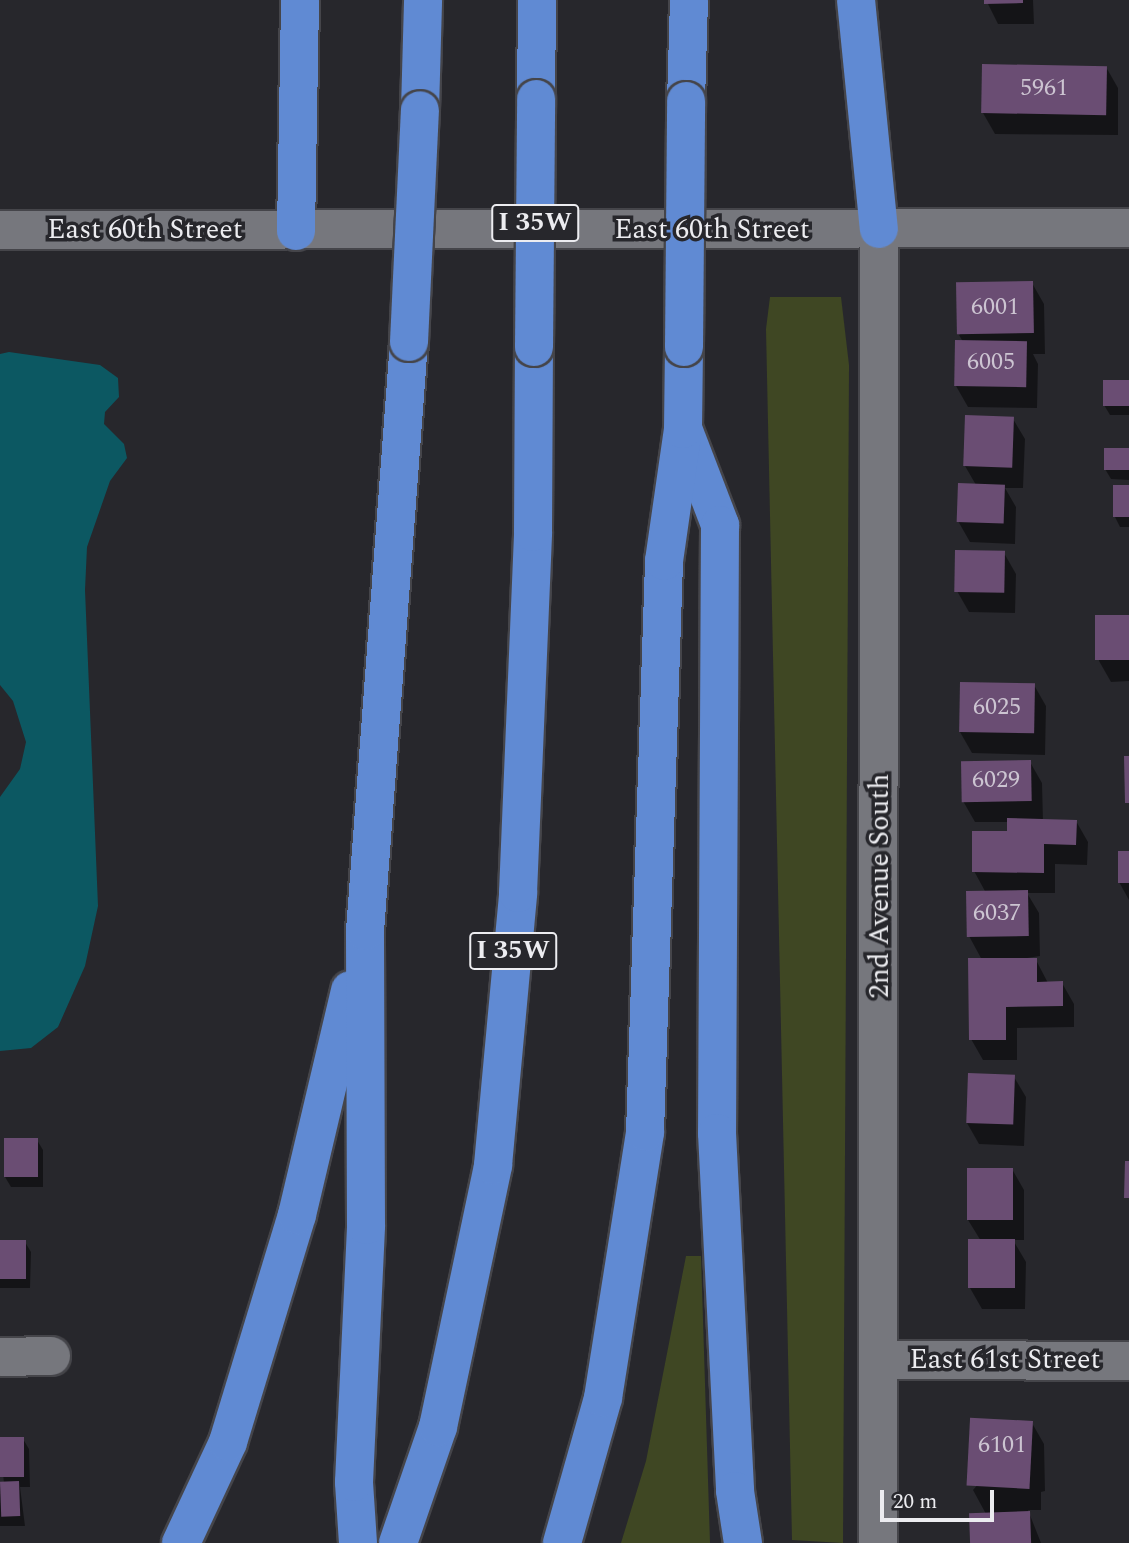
<!DOCTYPE html>
<html>
<head>
<meta charset="utf-8">
<style>
  body { margin:0 }
  #map { position:relative; width:1129px; height:1543px; overflow:hidden; background:#27272c; font-family:Spectral,serif }
  div>[style] { position:absolute }
  .green>* { inset:0; background:#3f4723 }
  .water>* { inset:0; background:#0c5862 }
  .shadow>* { inset:0; background:#0007 }
  .building>* { inset:0; background:#6a4d73; transform-origin:0 0 }
  .roads { filter:drop-shadow(2px 0 #45454a) drop-shadow(-2px 0 #45454a) drop-shadow(0 2px #45454a) drop-shadow(0 -2px #45454a) }
  .minor>* { height:38px; margin:-19px; padding:0 19px; transform-origin:19px; border-radius:19px; background:#76777d }
  .tertiary>* { height:38px; margin:-19px; padding:0 19px; transform-origin:19px; border-radius:19px; background:#76777d }
  .motorway>* { height:38px; margin:-19px; padding:0 19px; transform-origin:19px; border-radius:19px; background:#608ad3 }
  .bridges { filter:drop-shadow(2px 0 #45454a) drop-shadow(-2px 0 #45454a) drop-shadow(0 2px #45454a) drop-shadow(0 -2px #45454a) }
  .motorway-bridge>* { height:38px; margin:-19px; padding:0 19px; transform-origin:19px; border-radius:19px; background:#608ad3 }
  span { translate:-50% -50%; white-space:nowrap; text-align:center; line-height:1.15; -webkit-text-stroke:7px #27272c; paint-order:stroke }
  .number-label { font-size:24px; color:#ccc4d1 }
  .number-label span { -webkit-text-stroke-width:0 }
  .shield-label span { padding:2px 5px; background:#27272c; border:2px solid; border-radius:5px; -webkit-text-stroke-width:0 }
  .shield-label { font-size:26px; color:#ececf0; font-weight:700 }
  .street-label { font-size:28px; color:#ececf0 }
  .scale { position:absolute; left:880px; top:1490px; width:114px; height:32px; box-sizing:border-box; border:4px solid #ececf0; border-top:0; padding-left:9px; font-size:21px; line-height:24px; white-space:nowrap; color:#ececf0; -webkit-text-stroke:5px #27272c; paint-order:stroke }
</style>
</head>
<body>
<div id="map">
  <div class="green">
    <div style="clip-path:polygon(770px 297px,841px 297px,849px 365px,843px 1543px,792px 1540px,766px 329px)"></div>
    <div style="clip-path:polygon(686px 1256px,701px 1256px,710px 1543px,621px 1543px,646px 1461px)"></div>
  </div>
  <div class="water">
    <div style="clip-path:polygon(9px 352px,100px 365px,118px 378px,119px 397px,105px 412px,104px 424px,124px 444px,127px 458px,110px 481px,87px 547px,85px 590px,98px 906px,85px 966px,58px 1027px,31px 1048px,0 1051px,0 797px,20px 769px,26px 742px,13px 701px,0 685px,0 354px)"></div>
  </div>
  <div class="shadow">
    <div style="clip-path:polygon(986px 0,1033px 0,1034px 24px,998px 24px)"></div>
    <div style="clip-path:polygon(1106px 67px,1118px 88px,1118px 135px,995px 134px,983px 113px)"></div>
    <div style="clip-path:polygon(1032px 283px,1044px 304px,1045px 354px,1033px 354px,1038px 364px,1037px 408px,968px 407px,956px 386px,963px 342px,959px 335px)"></div>
    <div style="clip-path:polygon(1129px 382px,1129px 415px,1110px 415px,1104px 405px)"></div>
    <div style="clip-path:polygon(1013px 419px,1025px 439px,1023px 488px,1005px 488px,1016px 507px,1015px 544px,970px 542px,958px 521px,976px 485px,965px 466px)"></div>
    <div style="clip-path:polygon(1129px 450px,1129px 480px,1111px 479px,1105px 469px)"></div>
    <div style="clip-path:polygon(1129px 486px,1129px 527px,1120px 527px,1115px 517px)"></div>
    <div style="clip-path:polygon(1004px 553px,1016px 574px,1015px 613px,969px 612px,957px 591px)"></div>
    <div style="clip-path:polygon(1129px 617px,1129px 681px,1111px 682px,1099px 661px,1097px 618px)"></div>
    <div style="clip-path:polygon(1034px 685px,1046px 706px,1045px 755px,972px 753px,960px 732px)"></div>
    <div style="clip-path:polygon(1030px 762px,1042px 783px,1043px 821px,1076px 821px,1088px 842px,1087px 865px,1055px 864px,1055px 893px,1027px 893px,1039px 913px,1040px 956px,1014px 960px,1036px 960px,1048px 983px,1062px 983px,1074px 1004px,1074px 1027px,1017px 1028px,1017px 1060px,983px 1060px,971px 1039px,982px 960px,969px 936px,986px 893px,974px 871px,1009px 833px,1009px 822px,975px 822px,963px 801px)"></div>
    <div style="clip-path:polygon(1129px 853px,1129px 900px,1119px 882px)"></div>
    <div style="clip-path:polygon(1014px 1077px,1026px 1097px,1024px 1146px,979px 1144px,967px 1123px)"></div>
    <div style="clip-path:polygon(37px 1140px,43px 1150px,43px 1187px,11px 1187px,5px 1177px)"></div>
    <div style="clip-path:polygon(1012px 1169px,1024px 1190px,1024px 1240px,1013px 1240px,1026px 1262px,1025px 1309px,982px 1309px,970px 1288px,981px 1241px,968px 1220px)"></div>
    <div style="clip-path:polygon(0 1242px,25px 1242px,31px 1252px,30px 1288px,0 1288px)"></div>
    <div style="clip-path:polygon(1032px 1423px,1044px 1444px,1045px 1491px,1041px 1492px,1041px 1510px,1028px 1510px,1041px 1543px,972px 1543px,986px 1514px,973px 1490px)"></div>
    <div style="clip-path:polygon(0 1439px,23px 1439px,29px 1449px,30px 1487px,20px 1487px,25px 1526px,0 1526px,0 1484px,4px 1484px)"></div>
  </div>
  <div class="building">
    <div style="clip-path:polygon(984px 0,1023px 0,1023px 3px,984px 4px)"></div>
    <div style="left:982px;top:64px;width:125px;height:49px;rotate:1deg"></div>
    <div style="left:1033px;top:281px;width:52px;height:77px;rotate:89deg"></div>
    <div style="left:955px;top:340px;width:72px;height:46px;rotate:1deg"></div>
    <div style="left:1103px;top:380px;width:26px;height:26px"></div>
    <div style="left:965px;top:415px;width:49px;height:51px;rotate:2deg"></div>
    <div style="left:1104px;top:448px;width:25px;height:22px"></div>
    <div style="left:958px;top:483px;width:47px;height:39px;rotate:2deg"></div>
    <div style="left:1113px;top:485px;width:16px;height:32px"></div>
    <div style="left:955px;top:550px;width:50px;height:42px;rotate:1deg"></div>
    <div style="left:1129px;top:615px;width:45px;height:34px;rotate:90deg"></div>
    <div style="left:960px;top:682px;width:75px;height:50px;rotate:1deg"></div>
    <div style="clip-path:polygon(1124px 756px,1129px 756px,1129px 803px,1125px 803px)"></div>
    <div style="left:1031px;top:760px;width:41px;height:70px;rotate:89deg"></div>
    <div style="clip-path:polygon(1007px 818px,1077px 820px,1076px 845px,1044px 844px,1044px 873px,972px 872px,972px 831px,1007px 831px)"></div>
    <div style="left:1118px;top:851px;width:11px;height:32px"></div>
    <div style="left:1028px;top:890px;width:46px;height:62px;rotate:89deg"></div>
    <div style="clip-path:polygon(968px 958px,1037px 958px,1037px 982px,1063px 981px,1063px 1006px,1006px 1007px,1006px 1040px,969px 1040px)"></div>
    <div style="left:968px;top:1073px;width:47px;height:50px;rotate:2deg"></div>
    <div style="left:4px;top:1138px;width:34px;height:39px"></div>
    <div style="clip-path:polygon(1125px 1161px,1129px 1161px,1129px 1198px,1124px 1198px)"></div>
    <div style="left:967px;top:1168px;width:46px;height:52px"></div>
    <div style="left:968px;top:1239px;width:47px;height:49px"></div>
    <div style="left:0;top:1240px;width:26px;height:39px"></div>
    <div style="left:1033px;top:1421px;width:68px;height:63px;rotate:93deg"></div>
    <div style="left:0;top:1437px;width:24px;height:40px"></div>
    <div style="left:19px;top:1481px;width:35px;height:19px;rotate:88deg"></div>
    <div style="left:1030px;top:1511px;width:32px;height:61px;rotate:88deg"></div>
  </div>
  <div class="roads">
    <div class="minor">
      <div style="left:0;top:1357px;width:51px;rotate:-1.1deg"></div>
      <div style="left:881px;top:1360px;width:248px;rotate:0.2deg"></div>
      <div style="left:878px;top:1543px;width:1314px;rotate:-89.96deg"></div>
    </div>
    <div class="tertiary">
      <div style="left:0;top:230px;width:1129px;rotate:-0.1deg"></div>
    </div>
    <div class="motorway">
      <div style="left:856px;top:0;width:230px;rotate:84.3deg"></div>
      <div style="left:536px;top:99px;width:99px;rotate:-89.4deg"></div>
      <div style="left:686px;top:101px;width:101px;rotate:-88.3deg"></div>
      <div style="left:420px;top:110px;width:110px;rotate:-88.4deg"></div>
      <div style="left:296px;top:231px;width:231px;rotate:-89deg"></div>
      <div style="left:684px;top:431px;width:101px;rotate:69deg"></div>
      <div style="left:720px;top:525px;width:608px;rotate:90.28deg"></div>
      <div style="left:717px;top:1133px;width:358px;rotate:87.1deg"></div>
      <div style="left:735px;top:1491px;width:53px;rotate:81.3deg"></div>
      <div style="left:181px;top:1543px;width:111px;rotate:-65deg"></div>
      <div style="left:228px;top:1442px;width:237px;rotate:-73.1deg"></div>
      <div style="left:297px;top:1215px;width:231px;rotate:-76.7deg"></div>
      <div style="left:358px;top:1543px;width:61px;rotate:-93.8deg"></div>
      <div style="left:354px;top:1482px;width:257px;rotate:-87.3deg"></div>
      <div style="left:366px;top:1225px;width:294px;rotate:-90.2deg"></div>
      <div style="left:365px;top:931px;width:591px;rotate:-85.73deg"></div>
      <div style="left:398px;top:1543px;width:123px;rotate:-71deg"></div>
      <div style="left:438px;top:1427px;width:268px;rotate:-78.1deg"></div>
      <div style="left:493px;top:1165px;width:273px;rotate:-84.7deg"></div>
      <div style="left:518px;top:893px;width:361px;rotate:-87.6deg"></div>
      <div style="left:533px;top:532px;width:185px;rotate:-89.7deg"></div>
      <div style="left:562px;top:1543px;width:151px;rotate:-74.2deg"></div>
      <div style="left:603px;top:1398px;width:269px;rotate:-81deg"></div>
      <div style="left:645px;top:1132px;width:571px;rotate:-88.09deg"></div>
      <div style="left:664px;top:561px;width:133px;rotate:-81.8deg"></div>
      <div style="left:683px;top:429px;width:82px;rotate:-89.3deg"></div>
    </div>
  </div>
  <div class="bridges">
    <div class="motorway-bridge">
      <div style="left:409px;top:342px;width:232px;rotate:-87.3deg"></div>
      <div style="left:534px;top:347px;width:248px;rotate:-89.5deg"></div>
      <div style="left:684px;top:347px;width:246px;rotate:-89.5deg"></div>
    </div>
  </div>
  <div class="number-label">
    <span style="left:1044px;top:89px">5961</span>
    <span style="left:995px;top:308px">6001</span>
    <span style="left:991px;top:363px">6005</span>
    <span style="left:997px;top:708px">6025</span>
    <span style="left:996px;top:781px">6029</span>
    <span style="left:997px;top:914px">6037</span>
    <span style="left:1002px;top:1446px">6101</span>
  </div>
  <div class="shield-label">
    <span style="left:535px;top:223px">I 35W</span>
    <span style="left:513px;top:951px">I 35W</span>
  </div>
  <div class="street-label">
    <span style="left:145px;top:230px">East 60th Street</span>
    <span style="left:712px;top:230px">East 60th Street</span>
    <span style="left:880px;top:886px;rotate:-90deg">2nd Avenue South</span>
    <span style="left:1005px;top:1360px">East 61st Street</span>
  </div>
  <div class="scale">20 m</div>
</div>
</body>
</html>
